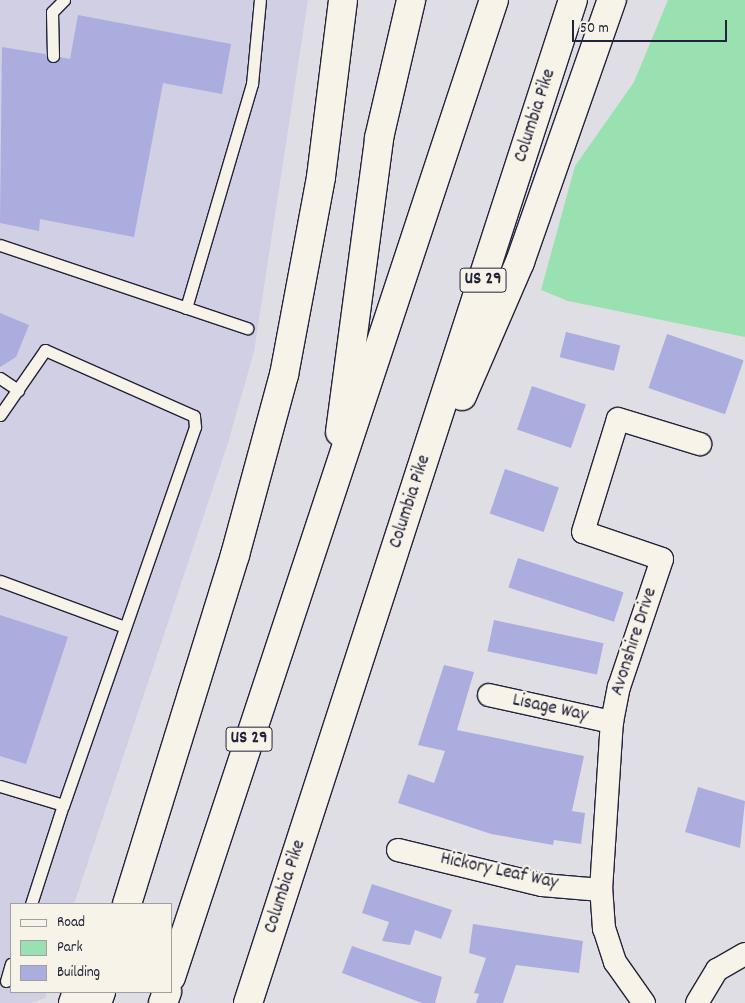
<!DOCTYPE html>
<html>
<head>
<meta charset="utf-8">
<style>
  body { margin:0 }
  #map { position:relative; width:745px; height:1003px; overflow:hidden; background:#e0dee5; font-family:Dekko,sans-serif }
  div>[style] { position:absolute }
  .built>* { inset:0; background:#d0cfe3 }
  .green>* { inset:0; background:#99e1b0 }
  .building>* { inset:0; background:#aaadde; transform-origin:0 0 }
  .roads { filter:drop-shadow(1px 0 #22223b) drop-shadow(-1px 0 #22223b) drop-shadow(0 1px #22223b) drop-shadow(0 -1px #22223b) }
  .lane>* { height:11px; margin:-5.5px; padding:0 5.5px; transform-origin:5.5px; border-radius:5.5px; background:#f7f3e8 }
  .street>* { height:22px; margin:-11px; padding:0 11px; transform-origin:11px; border-radius:11px; background:#f7f3e8 }
  .highway>* { height:28px; margin:-14px; padding:0 14px; transform-origin:14px; border-radius:14px; background:#f7f3e8 }
  span { translate:-50% -50%; white-space:nowrap; text-align:center; line-height:1.15; -webkit-text-stroke:4.5px #f7f3e8; paint-order:stroke }
  .shield-label span { padding:1px 4px; background:#f7f3e8; border:1px solid; border-radius:4px; -webkit-text-stroke-width:0 }
  .shield-label { font-size:18px; color:#22223b; font-weight:700 }
  .street-label { font-size:19px; color:#22223b }
  .legend { position:absolute; left:10px; top:903px; width:162px; height:90px; box-sizing:border-box; background:#f7f3e8; border:1px solid #a29fa3; margin:0; padding:6px 9px; list-style:none; font-size:15px; color:#22223b }
  .legend li { display:flex; align-items:center; gap:10px; height:25px }
  .legend b { width:25px; border:1px solid #a29fa3 }
  .scale { position:absolute; left:572px; top:20px; width:155px; height:22px; box-sizing:border-box; border:2px solid #22223b; border-top:0; padding-left:6px; font-size:15px; line-height:18px; white-space:nowrap; color:#22223b; -webkit-text-stroke:4px #f7f3e8; paint-order:stroke }
</style>
</head>
<body>
<div id="map">
  <div class="built">
    <div style="clip-path:polygon(0 0,308px 0,254px 352px,228px 443px,74px 904px,11px 904px,11px 992px,47px 992px,45px 998px,31px 1003px,0 1003px)"></div>
  </div>
  <div class="green">
    <div style="clip-path:polygon(668px 0,745px 0,745px 337px,568px 301px,541px 290px,575px 166px,634px 82px)"></div>
  </div>
  <div class="building">
    <div style="clip-path:polygon(78px 15px,231px 44px,222px 94px,163px 83px,134px 237px,40px 219px,39px 231px,0 223px,2px 47px,45px 54px,53px 63px,60px 57px,70px 59px)"></div>
    <div style="clip-path:polygon(0 313px,29px 325px,16px 357px,0 367px)"></div>
    <div style="left:566px;top:332px;width:56px;height:26px;rotate:14deg"></div>
    <div style="left:667px;top:334px;width:81px;height:57px;rotate:19deg"></div>
    <div style="left:532px;top:386px;width:57px;height:46px;rotate:19deg"></div>
    <div style="left:505px;top:469px;width:57px;height:47px;rotate:19deg"></div>
    <div style="left:518px;top:558px;width:111px;height:31px;rotate:18deg"></div>
    <div style="clip-path:polygon(0 615px,68px 637px,26px 764px,0 756px)"></div>
    <div style="left:494px;top:620px;width:112px;height:32px;rotate:12deg"></div>
    <div style="clip-path:polygon(444px 665px,474px 672px,457px 730px,584px 756px,572px 811px,585px 813px,581px 844px,554px 840px,553px 845px,491px 834px,398px 803px,408px 774px,434px 783px,445px 751px,418px 745px)"></div>
    <div style="clip-path:polygon(698px 787px,745px 801px,740px 848px,685px 832px)"></div>
    <div style="clip-path:polygon(372px 884px,452px 910px,441px 939px,415px 930px,410px 945px,382px 941px,389px 922px,362px 913px)"></div>
    <div style="clip-path:polygon(473px 924px,583px 941px,579px 973px,516px 965px,503px 1003px,476px 1003px,479px 994px,474px 993px,486px 958px,469px 953px)"></div>
    <div style="clip-path:polygon(352px 946px,442px 977px,435px 1003px,422px 1003px,342px 973px)"></div>
  </div>
  <div class="roads">
    <div class="lane">
      <div style="left:53px;top:56px;width:44px;rotate:-91.3deg"></div>
      <div style="left:52px;top:12px;width:17px;rotate:-45deg"></div>
      <div style="left:0;top:245px;width:261px;rotate:18.6deg"></div>
      <div style="left:186px;top:308px;width:234px;rotate:-73.6deg"></div>
      <div style="left:252px;top:84px;width:84px;rotate:-84.6deg"></div>
      <div style="left:0;top:378px;width:22px;rotate:34deg"></div>
      <div style="left:0;top:415px;width:79px;rotate:-55.3deg"></div>
      <div style="left:45px;top:350px;width:163px;rotate:23.9deg"></div>
      <div style="left:194px;top:416px;width:11px;rotate:85deg"></div>
      <div style="left:195px;top:427px;width:400px;rotate:109.2deg"></div>
      <div style="left:0;top:581px;width:133px;rotate:20.2deg"></div>
      <div style="left:0;top:786px;width:66px;rotate:16.8deg"></div>
      <div style="left:63px;top:805px;width:104px;rotate:107.9deg"></div>
      <div style="left:6px;top:981px;width:18px;rotate:-74deg"></div>
    </div>
    <div class="street">
      <div style="left:489px;top:695px;width:126px;rotate:12.4deg"></div>
      <div style="left:398px;top:850px;width:148px;rotate:13.7deg"></div>
      <div style="left:542px;top:885px;width:59px;rotate:4.8deg"></div>
      <div style="left:644px;top:1003px;width:50px;rotate:-125.3deg"></div>
      <div style="left:615px;top:962px;width:35px;rotate:-108deg"></div>
      <div style="left:604px;top:929px;width:39px;rotate:-94deg"></div>
      <div style="left:601px;top:890px;width:168px;rotate:-86.3deg"></div>
      <div style="left:612px;top:722px;width:36px;rotate:-79deg"></div>
      <div style="left:619px;top:687px;width:135px;rotate:-71.4deg"></div>
      <div style="left:662px;top:559px;width:83px;rotate:-161.1deg"></div>
      <div style="left:583px;top:532px;width:118px;rotate:-72.8deg"></div>
      <div style="left:618px;top:419px;width:86px;rotate:17deg"></div>
      <div style="left:697px;top:1003px;width:39px;rotate:-59deg"></div>
      <div style="left:717px;top:970px;width:32px;rotate:-30deg"></div>
    </div>
    <div class="highway">
      <div style="left:462px;top:396px;width:146px;rotate:-66.6deg"></div>
      <div style="left:520px;top:262px;width:278px;rotate:-70.7deg"></div>
      <div style="left:340px;top:432px;width:297px;rotate:-82.4deg"></div>
      <div style="left:379px;top:138px;width:142px;rotate:-76.9deg"></div>
      <div style="left:127px;top:904px;width:365px;rotate:-72.8deg"></div>
      <div style="left:235px;top:555px;width:187px;rotate:-74.8deg"></div>
      <div style="left:284px;top:375px;width:201px;rotate:-79.4deg"></div>
      <div style="left:321px;top:177px;width:178px;rotate:-82.9deg"></div>
      <div style="left:171px;top:977px;width:1029px;rotate:-71.71deg"></div>
      <div style="left:73px;top:1003px;width:12px;rotate:-70deg"></div>
      <div style="left:97px;top:1003px;width:12px;rotate:-70deg"></div>
      <div style="left:163px;top:1003px;width:12px;rotate:-70deg"></div>
      <div style="left:248px;top:1003px;width:1054px;rotate:-72.05deg"></div>
    </div>
  </div>
  <div class="shield-label">
    <span style="left:483px;top:280px">US 29</span>
    <span style="left:249px;top:739px">US 29</span>
  </div>
  <div class="street-label">
    <span style="left:536px;top:116px;rotate:-72deg">Columbia Pike</span>
    <span style="left:411px;top:502px;rotate:-72deg">Columbia Pike</span>
    <span style="left:635px;top:642px;rotate:-72deg">Avonshire Drive</span>
    <span style="left:550px;top:709px;rotate:12deg">Lisage Way</span>
    <span style="left:499px;top:872px;rotate:12deg">Hickory Leaf Way</span>
    <span style="left:286px;top:887px;rotate:-72deg">Columbia Pike</span>
  </div>
  <ul class="legend">
  <li><b style="height:6px;background:#f7f3e8"></b>Road</li>
  <li><b style="height:14px;background:#99e1b0"></b>Park</li>
  <li><b style="height:14px;background:#aaadde"></b>Building</li>
  </ul>
  <div class="scale">50 m</div>
</div>
</body>
</html>
